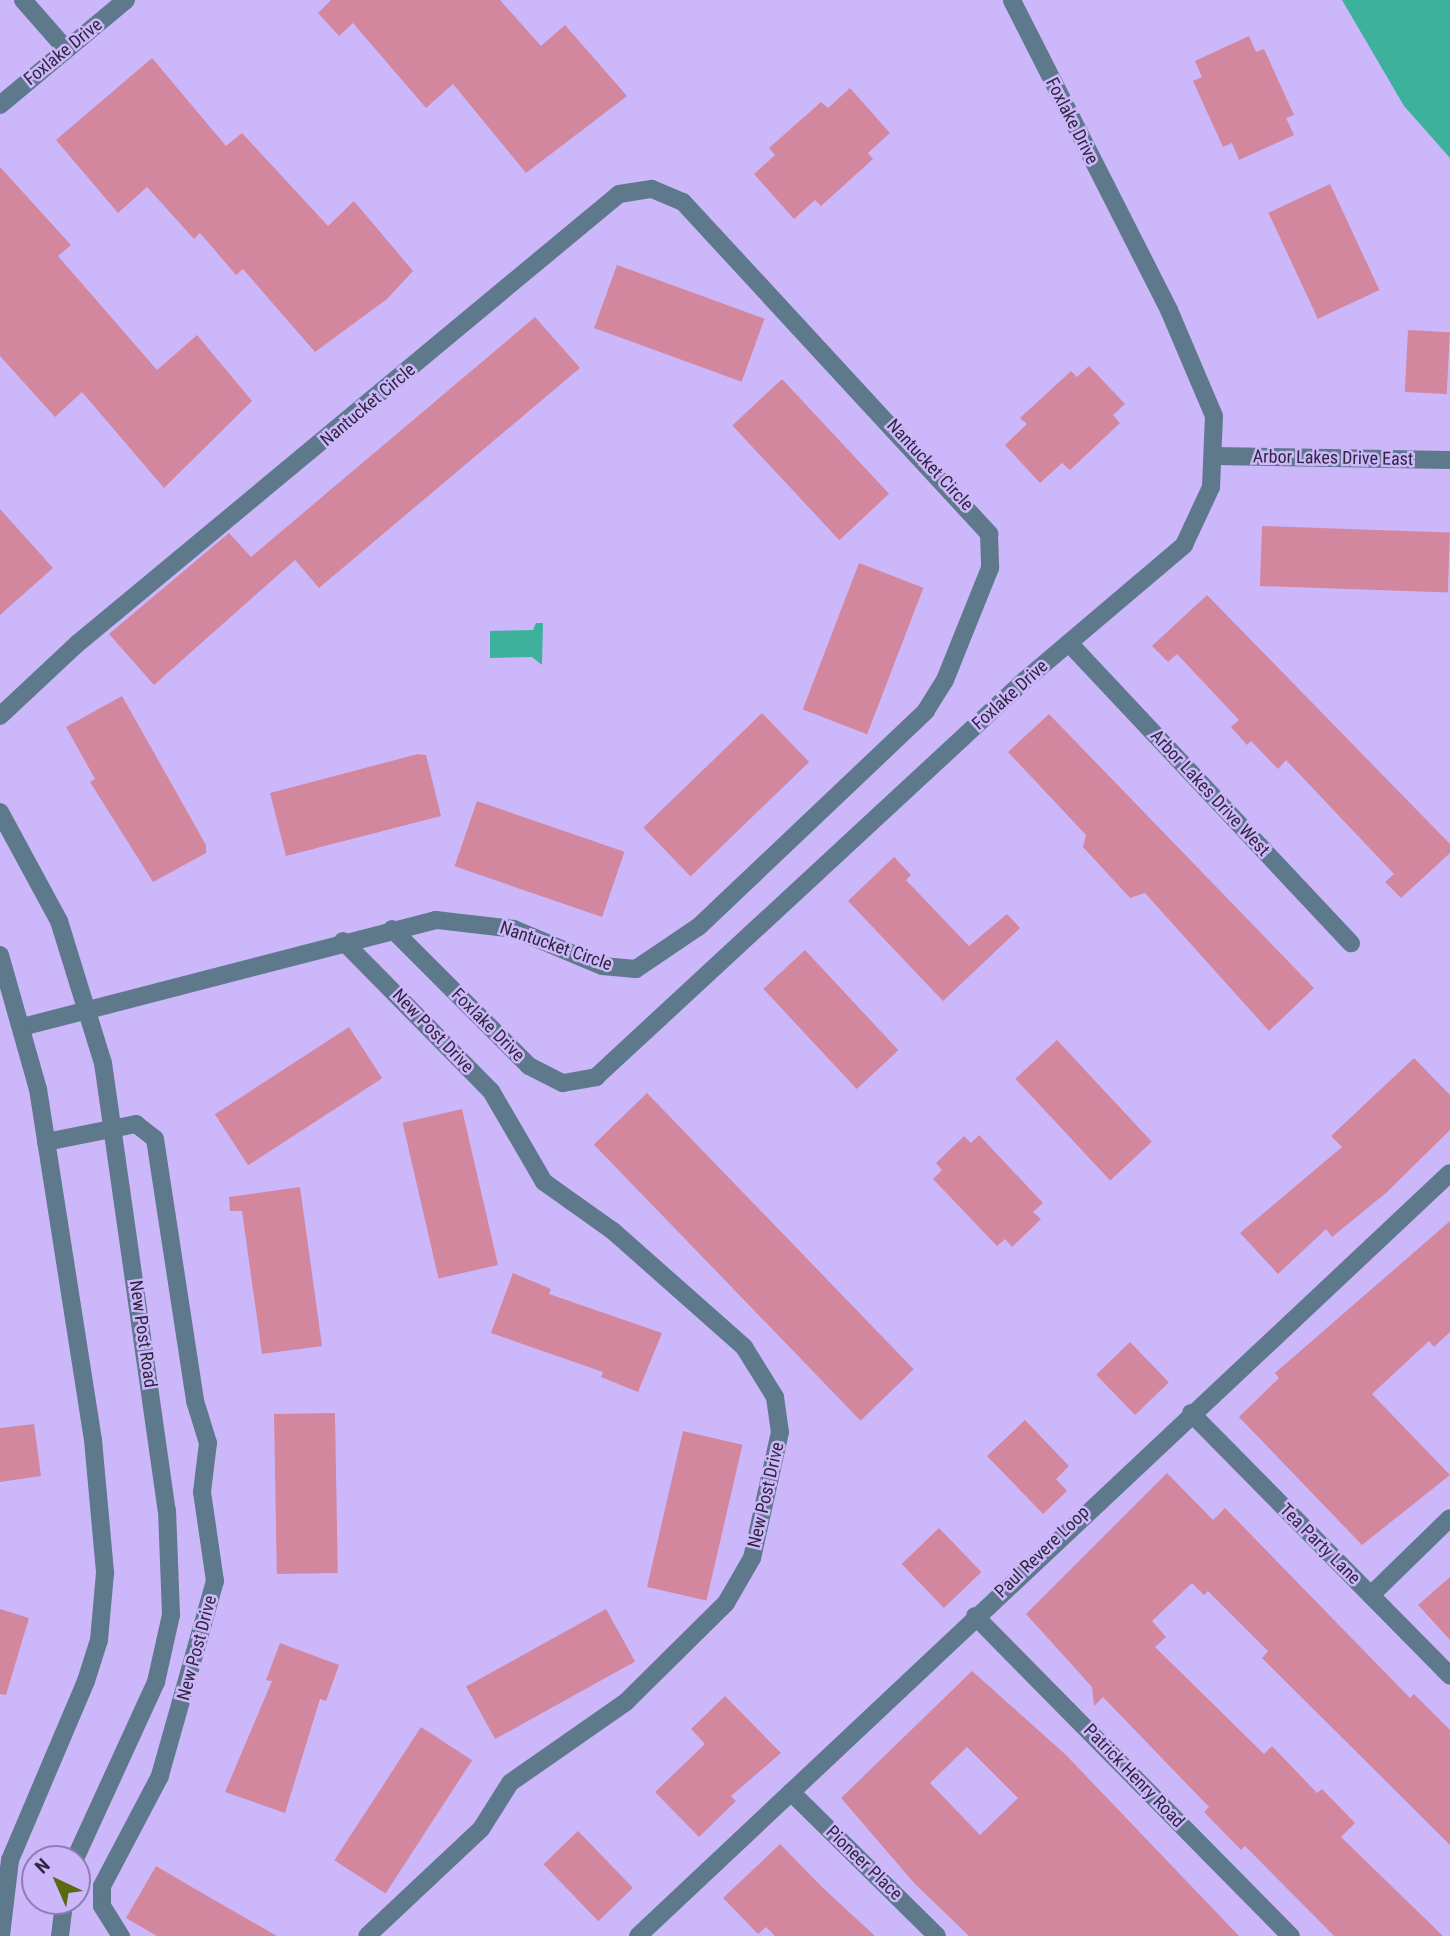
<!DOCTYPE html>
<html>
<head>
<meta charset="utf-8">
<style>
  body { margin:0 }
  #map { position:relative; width:1450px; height:1936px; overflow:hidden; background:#cdb7fb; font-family:"Roboto Condensed",sans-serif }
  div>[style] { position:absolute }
  .water>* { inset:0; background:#3eb19d }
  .building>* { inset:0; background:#d3879f; transform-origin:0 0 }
  .minor>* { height:18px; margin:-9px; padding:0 9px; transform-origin:9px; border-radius:9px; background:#5e798c }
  span { translate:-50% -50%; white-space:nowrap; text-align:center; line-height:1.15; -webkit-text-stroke:5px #cdb7fb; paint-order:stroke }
  .street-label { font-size:18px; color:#2f2640 }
  .north { position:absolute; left:21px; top:1845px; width:70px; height:70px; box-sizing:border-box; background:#cdb7fb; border:2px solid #8e7db0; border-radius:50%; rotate:316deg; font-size:19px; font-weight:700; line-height:28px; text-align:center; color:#2f2640 }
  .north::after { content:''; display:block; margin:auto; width:24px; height:32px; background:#5a6912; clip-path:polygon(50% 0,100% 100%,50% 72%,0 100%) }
</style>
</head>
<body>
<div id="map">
  <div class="water">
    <div style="clip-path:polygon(1342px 0,1450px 0,1450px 158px,1404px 106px)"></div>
    <div style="clip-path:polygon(536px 623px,543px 623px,542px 665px,532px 657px,490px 658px,490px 631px,533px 630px)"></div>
  </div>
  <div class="building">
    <div style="clip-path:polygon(331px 0,500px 0,541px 46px,565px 25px,627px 96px,526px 173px,453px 84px,426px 108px,353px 23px,339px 36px,318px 13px)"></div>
    <div style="clip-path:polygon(1249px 36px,1256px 52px,1264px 49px,1294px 115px,1286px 118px,1294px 135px,1239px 160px,1232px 143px,1223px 147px,1193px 81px,1202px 77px,1195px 61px)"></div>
    <div style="clip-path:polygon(152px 58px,226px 146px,242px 133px,328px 226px,354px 201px,413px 271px,387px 299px,315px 352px,243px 269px,236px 275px,200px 233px,194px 239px,147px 187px,118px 213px,56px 140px)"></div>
    <div style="clip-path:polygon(850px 88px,890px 133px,868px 153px,873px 159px,821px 206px,815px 200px,794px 219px,754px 174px,775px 155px,769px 148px,821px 102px,828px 108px)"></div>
    <div style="clip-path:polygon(0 167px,71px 245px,58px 256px,157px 370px,197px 335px,252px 401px,164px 488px,82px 392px,55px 417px,0 356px)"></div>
    <div style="left:1330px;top:184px;width:117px;height:68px;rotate:65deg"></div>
    <div style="left:617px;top:265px;width:157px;height:67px;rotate:20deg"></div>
    <div style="clip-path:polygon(535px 317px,580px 368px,319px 588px,295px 560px,154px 685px,109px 634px,229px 533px,251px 557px)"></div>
    <div style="left:1408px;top:330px;width:42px;height:62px;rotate:3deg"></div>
    <div style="clip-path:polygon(1089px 366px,1125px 404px,1113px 415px,1120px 423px,1070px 470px,1062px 463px,1040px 483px,1005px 445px,1027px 424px,1020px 418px,1071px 371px,1077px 377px)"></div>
    <div style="left:782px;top:379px;width:157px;height:68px;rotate:47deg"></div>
    <div style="clip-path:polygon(0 509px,53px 568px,0 615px)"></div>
    <div style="left:1262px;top:526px;width:188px;height:60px;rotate:2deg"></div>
    <div style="left:859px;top:563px;width:69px;height:157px;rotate:21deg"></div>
    <div style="clip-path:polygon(1207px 595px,1450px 844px,1450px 853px,1401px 898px,1385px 882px,1394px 874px,1286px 760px,1278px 769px,1251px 741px,1247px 745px,1231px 727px,1239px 720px,1177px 654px,1168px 662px,1152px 646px)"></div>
    <div style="clip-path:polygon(122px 696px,206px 845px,206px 853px,153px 882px,90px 782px,95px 779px,66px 727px)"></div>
    <div style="left:762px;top:713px;width:68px;height:165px;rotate:46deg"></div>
    <div style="clip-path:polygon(1049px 714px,1314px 988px,1269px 1031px,1145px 893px,1130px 898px,1083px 847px,1086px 835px,1008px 752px)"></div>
    <div style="clip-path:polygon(418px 754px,426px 755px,441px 816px,286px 856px,270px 793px)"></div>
    <div style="left:477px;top:801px;width:156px;height:69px;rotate:19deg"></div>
    <div style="clip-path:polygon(894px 857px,911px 875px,906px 880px,969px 946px,1007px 914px,1020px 928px,943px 1001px,848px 901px)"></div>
    <div style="left:805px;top:950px;width:137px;height:57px;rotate:47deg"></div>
    <div style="left:349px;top:1027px;width:61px;height:160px;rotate:57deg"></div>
    <div style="left:1057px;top:1040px;width:139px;height:57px;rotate:47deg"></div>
    <div style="clip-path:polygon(1414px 1058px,1450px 1095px,1450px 1130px,1386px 1193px,1332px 1237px,1326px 1229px,1278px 1274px,1240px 1233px,1342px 1147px,1331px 1136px)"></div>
    <div style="left:647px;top:1093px;width:384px;height:74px;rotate:46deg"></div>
    <div style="left:462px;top:1109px;width:160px;height:61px;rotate:77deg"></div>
    <div style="clip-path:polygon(979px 1135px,1043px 1203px,1033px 1212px,1041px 1219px,1012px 1247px,1005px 1239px,997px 1246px,933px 1179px,942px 1170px,936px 1163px,964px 1136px,971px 1143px)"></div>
    <div style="clip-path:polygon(300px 1187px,322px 1346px,262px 1354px,242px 1211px,230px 1211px,229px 1197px)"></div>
    <div style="clip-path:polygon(1450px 1221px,1450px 1332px,1434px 1347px,1429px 1341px,1372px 1394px,1450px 1475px,1362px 1545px,1239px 1417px,1279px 1378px,1275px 1373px)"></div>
    <div style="clip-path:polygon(513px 1273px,551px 1289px,549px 1294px,662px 1333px,638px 1392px,601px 1377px,603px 1372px,491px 1333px)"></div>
    <div style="left:1130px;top:1342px;width:56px;height:47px;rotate:46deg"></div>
    <div style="left:335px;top:1413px;width:160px;height:61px;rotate:89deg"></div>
    <div style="clip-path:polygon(1025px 1420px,1069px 1466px,1056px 1479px,1067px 1491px,1043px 1514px,987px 1456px)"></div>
    <div style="clip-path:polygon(34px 1424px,41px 1476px,0 1482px,0 1428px)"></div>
    <div style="left:683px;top:1431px;width:61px;height:160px;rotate:13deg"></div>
    <div style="clip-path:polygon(1167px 1473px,1213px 1520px,1225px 1508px,1410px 1698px,1414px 1694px,1450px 1730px,1450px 1845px,1262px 1658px,1268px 1651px,1208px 1591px,1204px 1595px,1192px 1583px,1152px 1621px,1166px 1637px,1155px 1647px,1264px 1754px,1272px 1746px,1317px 1793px,1322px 1789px,1355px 1823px,1341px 1837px,1443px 1936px,1334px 1936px,1245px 1846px,1241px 1850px,1204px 1812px,1209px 1807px,1103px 1697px,1094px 1706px,1092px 1687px,1026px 1614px)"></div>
    <div style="left:939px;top:1528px;width:61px;height:52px;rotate:46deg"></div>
    <div style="clip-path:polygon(1450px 1577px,1450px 1640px,1418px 1605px)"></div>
    <div style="clip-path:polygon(0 1609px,29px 1618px,6px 1695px,0 1694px)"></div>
    <div style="left:606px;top:1609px;width:60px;height:160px;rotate:61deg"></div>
    <div style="clip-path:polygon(280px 1643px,339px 1665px,326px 1701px,320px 1699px,285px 1813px,225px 1792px,272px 1681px,266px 1680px)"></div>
    <div style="clip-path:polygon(evenodd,972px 1671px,1065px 1754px,1239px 1936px,969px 1936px,915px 1884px,841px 1798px,972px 1671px,967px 1747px,1018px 1798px,980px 1835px,930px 1783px,967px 1747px)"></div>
    <div style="clip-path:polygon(725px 1696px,781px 1753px,731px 1796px,736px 1801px,699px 1837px,655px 1792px,705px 1744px,691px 1729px)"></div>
    <div style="left:421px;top:1727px;width:61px;height:159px;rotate:33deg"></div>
    <div style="left:578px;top:1831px;width:79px;height:48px;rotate:46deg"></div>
    <div style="clip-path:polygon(780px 1844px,822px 1887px,875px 1936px,775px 1936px,766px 1927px,758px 1934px,723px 1898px)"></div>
    <div style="clip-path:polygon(156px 1866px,209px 1897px,277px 1936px,157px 1936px,126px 1918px)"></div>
  </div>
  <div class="minor">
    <div style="left:23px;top:0;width:65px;rotate:48.7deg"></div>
    <div style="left:0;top:105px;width:164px;rotate:-39.8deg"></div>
    <div style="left:1216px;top:456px;width:234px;rotate:1deg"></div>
    <div style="left:1069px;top:643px;width:412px;rotate:46.8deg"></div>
    <div style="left:0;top:716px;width:105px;rotate:-43.1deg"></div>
    <div style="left:77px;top:644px;width:704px;rotate:-39.7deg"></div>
    <div style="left:619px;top:194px;width:33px;rotate:-9deg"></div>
    <div style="left:652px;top:189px;width:34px;rotate:23deg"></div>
    <div style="left:683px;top:202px;width:452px;rotate:47.3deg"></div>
    <div style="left:989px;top:534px;width:34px;rotate:88deg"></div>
    <div style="left:990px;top:568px;width:121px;rotate:111.9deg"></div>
    <div style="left:945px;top:680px;width:36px;rotate:122deg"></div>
    <div style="left:926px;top:711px;width:314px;rotate:136.5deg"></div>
    <div style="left:698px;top:927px;width:75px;rotate:145.9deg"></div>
    <div style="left:636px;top:969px;width:34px;rotate:-175deg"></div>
    <div style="left:602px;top:966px;width:95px;rotate:-157.2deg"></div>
    <div style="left:514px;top:929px;width:79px;rotate:-173.4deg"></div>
    <div style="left:436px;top:920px;width:424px;rotate:165.5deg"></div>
    <div style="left:0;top:812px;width:124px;rotate:61.6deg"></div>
    <div style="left:59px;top:921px;width:149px;rotate:72.8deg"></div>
    <div style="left:103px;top:1063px;width:452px;rotate:81.9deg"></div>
    <div style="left:167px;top:1510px;width:105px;rotate:87.8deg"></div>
    <div style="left:171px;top:1615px;width:69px;rotate:102.6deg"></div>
    <div style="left:156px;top:1682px;width:195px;rotate:114.6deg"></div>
    <div style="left:392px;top:929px;width:194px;rotate:45deg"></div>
    <div style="left:529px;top:1066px;width:38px;rotate:27deg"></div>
    <div style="left:563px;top:1083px;width:34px;rotate:-10deg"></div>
    <div style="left:596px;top:1077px;width:585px;rotate:-42.78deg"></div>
    <div style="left:1025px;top:680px;width:209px;rotate:-40.3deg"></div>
    <div style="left:1184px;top:545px;width:64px;rotate:-65deg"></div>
    <div style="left:1211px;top:487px;width:71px;rotate:-87.6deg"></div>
    <div style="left:1214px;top:416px;width:115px;rotate:-113deg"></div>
    <div style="left:1169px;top:310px;width:347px;rotate:-116.9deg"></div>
    <div style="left:343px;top:941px;width:211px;rotate:45.4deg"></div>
    <div style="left:491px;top:1091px;width:105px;rotate:59.8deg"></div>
    <div style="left:544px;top:1182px;width:85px;rotate:35.4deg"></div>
    <div style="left:613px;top:1231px;width:175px;rotate:41.5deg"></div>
    <div style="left:744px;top:1347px;width:59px;rotate:58.2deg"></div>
    <div style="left:775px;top:1397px;width:35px;rotate:82deg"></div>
    <div style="left:780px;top:1432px;width:129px;rotate:102.5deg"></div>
    <div style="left:752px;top:1558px;width:52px;rotate:120deg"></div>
    <div style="left:726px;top:1603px;width:141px;rotate:135.3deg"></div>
    <div style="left:626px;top:1702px;width:141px;rotate:145.1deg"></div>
    <div style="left:510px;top:1783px;width:54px;rotate:122.2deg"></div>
    <div style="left:481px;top:1829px;width:156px;rotate:136.8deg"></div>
    <div style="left:0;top:955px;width:139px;rotate:74.2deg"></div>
    <div style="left:38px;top:1089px;width:355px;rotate:81.1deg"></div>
    <div style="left:93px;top:1440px;width:134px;rotate:84.8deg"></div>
    <div style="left:105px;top:1573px;width:67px;rotate:95.1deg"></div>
    <div style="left:99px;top:1640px;width:43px;rotate:107.6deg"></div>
    <div style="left:86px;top:1681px;width:194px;rotate:113deg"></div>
    <div style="left:10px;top:1860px;width:77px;rotate:96.8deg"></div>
    <div style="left:46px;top:1142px;width:92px;rotate:-11.3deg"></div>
    <div style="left:136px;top:1124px;width:24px;rotate:38deg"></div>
    <div style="left:155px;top:1139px;width:265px;rotate:81.3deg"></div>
    <div style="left:195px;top:1401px;width:44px;rotate:72.8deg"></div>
    <div style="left:208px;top:1443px;width:49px;rotate:97deg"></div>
    <div style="left:202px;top:1492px;width:90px;rotate:81.7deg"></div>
    <div style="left:215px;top:1581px;width:203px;rotate:105.8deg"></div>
    <div style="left:160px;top:1776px;width:124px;rotate:117.8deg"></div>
    <div style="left:102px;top:1886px;width:20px;rotate:90deg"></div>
    <div style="left:102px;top:1906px;width:36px;rotate:58deg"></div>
    <div style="left:1191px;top:1413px;width:369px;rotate:45.4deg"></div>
    <div style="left:1371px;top:1595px;width:110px;rotate:-44.3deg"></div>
    <div style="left:975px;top:1616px;width:450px;rotate:45.4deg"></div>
    <div style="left:791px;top:1792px;width:205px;rotate:44.6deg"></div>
    <div style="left:60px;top:1936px;width:35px;rotate:-83deg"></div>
    <div style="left:638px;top:1936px;width:1114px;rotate:-43.22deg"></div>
  </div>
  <div class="street-label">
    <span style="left:63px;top:52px;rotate:-39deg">Foxlake Drive</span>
    <span style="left:1072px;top:121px;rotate:63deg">Foxlake Drive</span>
    <span style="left:368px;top:405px;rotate:-40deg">Nantucket Circle</span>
    <span style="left:1333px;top:458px;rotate:1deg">Arbor Lakes Drive East</span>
    <span style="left:930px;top:465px;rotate:47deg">Nantucket Circle</span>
    <span style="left:1010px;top:695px;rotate:-42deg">Foxlake Drive</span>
    <span style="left:1210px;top:793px;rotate:47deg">Arbor Lakes Drive West</span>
    <span style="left:556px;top:946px;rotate:19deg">Nantucket Circle</span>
    <span style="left:488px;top:1025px;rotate:45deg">Foxlake Drive</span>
    <span style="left:433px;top:1031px;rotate:46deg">New Post Drive</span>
    <span style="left:143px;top:1334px;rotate:82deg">New Post Road</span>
    <span style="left:766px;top:1495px;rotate:-77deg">New Post Drive</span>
    <span style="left:1320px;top:1544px;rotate:45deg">Tea Party Lane</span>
    <span style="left:1042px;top:1552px;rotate:-44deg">Paul Revere Loop</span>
    <span style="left:197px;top:1648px;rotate:-75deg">New Post Drive</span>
    <span style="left:1134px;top:1776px;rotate:46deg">Patrick Henry Road</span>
    <span style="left:864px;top:1863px;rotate:44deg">Pioneer Place</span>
  </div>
  <div class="north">N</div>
</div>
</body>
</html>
